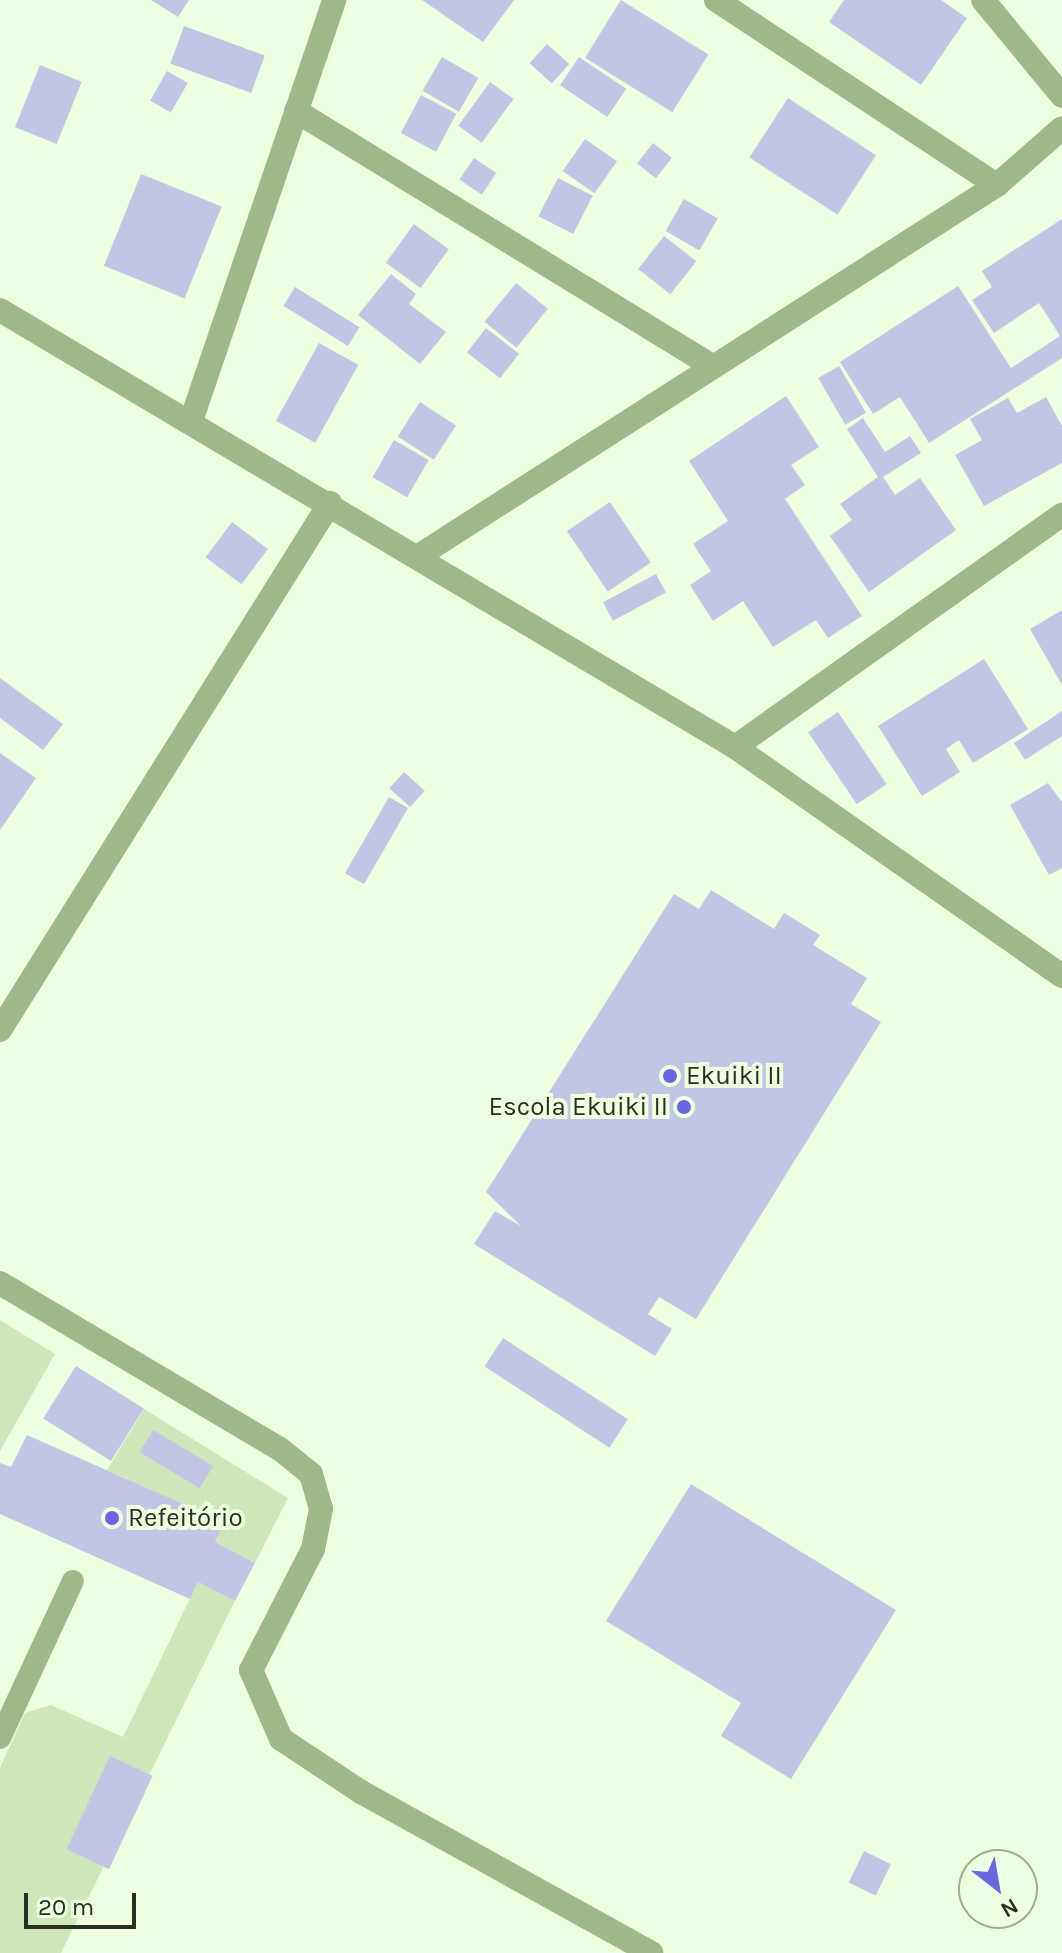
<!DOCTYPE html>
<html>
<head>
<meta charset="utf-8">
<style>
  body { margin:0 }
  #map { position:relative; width:1062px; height:1953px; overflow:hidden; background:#eeffe1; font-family:Karla,sans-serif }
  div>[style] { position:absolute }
  .green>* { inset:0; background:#cde6ba }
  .building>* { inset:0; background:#c2c5e4; transform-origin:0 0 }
  .lane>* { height:22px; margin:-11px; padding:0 11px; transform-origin:11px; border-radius:11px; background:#9eb989 }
  .street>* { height:24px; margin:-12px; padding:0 12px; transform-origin:12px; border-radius:12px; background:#9eb989 }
  .dots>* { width:22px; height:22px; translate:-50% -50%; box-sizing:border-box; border:4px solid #eeffe1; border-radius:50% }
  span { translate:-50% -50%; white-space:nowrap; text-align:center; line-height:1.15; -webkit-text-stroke:8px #eeffe1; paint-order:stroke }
  .poi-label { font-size:26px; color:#282f23 }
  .left { translate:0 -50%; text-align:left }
  .right { translate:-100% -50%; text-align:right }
  .north { position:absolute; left:958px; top:1849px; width:80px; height:80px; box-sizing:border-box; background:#eeffe1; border:2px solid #9fac95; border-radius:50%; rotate:149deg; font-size:22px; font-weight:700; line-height:32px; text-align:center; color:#282f23 }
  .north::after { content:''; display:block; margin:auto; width:28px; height:36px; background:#6b65df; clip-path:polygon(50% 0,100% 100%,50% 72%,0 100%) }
  .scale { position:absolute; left:24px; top:1893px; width:112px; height:36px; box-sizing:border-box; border:4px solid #282f23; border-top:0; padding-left:10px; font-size:24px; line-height:28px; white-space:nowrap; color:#282f23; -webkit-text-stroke:6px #eeffe1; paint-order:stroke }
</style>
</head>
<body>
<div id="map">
  <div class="green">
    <div style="clip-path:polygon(0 1320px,55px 1354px,0 1451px)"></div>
    <div style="clip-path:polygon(144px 1409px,288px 1498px,255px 1563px,215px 1542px,223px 1522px,107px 1470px)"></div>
    <div style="clip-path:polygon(198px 1582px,235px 1601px,61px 1953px,0 1953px,0 1768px,25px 1713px,51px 1705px,123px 1737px)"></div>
  </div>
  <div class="building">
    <div style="clip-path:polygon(151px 0,189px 0,178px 17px)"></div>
    <div style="clip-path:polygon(422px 0,514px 0,483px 42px)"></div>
    <div style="left:621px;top:0;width:103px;height:68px;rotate:32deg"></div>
    <div style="clip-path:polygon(844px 0,941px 0,967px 18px,921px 85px,829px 22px)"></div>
    <div style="left:184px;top:26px;width:86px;height:40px;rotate:20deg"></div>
    <div style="left:547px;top:44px;width:30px;height:26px;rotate:42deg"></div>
    <div style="left:442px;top:57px;width:42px;height:39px;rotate:30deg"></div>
    <div style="left:579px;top:57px;width:57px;height:34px;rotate:34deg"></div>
    <div style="left:40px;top:65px;width:45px;height:67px;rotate:22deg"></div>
    <div style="left:167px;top:71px;width:24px;height:34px;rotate:30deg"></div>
    <div style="left:490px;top:82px;width:29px;height:54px;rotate:36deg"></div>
    <div style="left:421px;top:95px;width:40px;height:43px;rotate:28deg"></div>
    <div style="left:788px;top:98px;width:105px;height:71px;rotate:33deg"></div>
    <div style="left:585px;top:139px;width:39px;height:39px;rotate:35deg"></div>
    <div style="left:653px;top:143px;width:24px;height:26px;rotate:38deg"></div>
    <div style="left:474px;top:158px;width:27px;height:26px;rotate:34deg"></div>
    <div style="left:141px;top:174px;width:87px;height:99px;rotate:22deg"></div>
    <div style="left:558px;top:178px;width:39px;height:43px;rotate:27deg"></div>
    <div style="left:684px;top:199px;width:39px;height:37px;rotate:30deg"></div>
    <div style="clip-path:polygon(1062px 219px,1062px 358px,929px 443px,900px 397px,873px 414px,840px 362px,958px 286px,1011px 368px,1060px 336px,1039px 303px,994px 333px,972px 300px,992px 287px,982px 271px)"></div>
    <div style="left:414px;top:224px;width:43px;height:48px;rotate:36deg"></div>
    <div style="left:664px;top:236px;width:41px;height:42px;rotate:38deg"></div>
    <div style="clip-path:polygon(391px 274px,416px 294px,409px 304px,446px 332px,420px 364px,358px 315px)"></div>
    <div style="left:516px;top:283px;width:41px;height:50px;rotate:39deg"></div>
    <div style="left:295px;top:287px;width:76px;height:22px;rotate:32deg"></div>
    <div style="left:486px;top:328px;width:42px;height:31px;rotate:38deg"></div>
    <div style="left:319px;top:343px;width:45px;height:89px;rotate:29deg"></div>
    <div style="left:839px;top:366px;width:54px;height:24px;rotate:60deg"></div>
    <div style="clip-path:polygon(786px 396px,819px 447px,791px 465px,805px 485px,785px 499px,862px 616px,828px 638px,816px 620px,773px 647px,743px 601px,713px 621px,690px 585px,711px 571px,693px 544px,728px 521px,689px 461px)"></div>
    <div style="clip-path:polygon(1046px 397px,1062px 426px,1062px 463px,984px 506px,955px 455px,982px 440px,970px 419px,1008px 398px,1017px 413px)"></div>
    <div style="left:420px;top:402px;width:43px;height:41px;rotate:33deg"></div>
    <div style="clip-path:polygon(863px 418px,885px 452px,910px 436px,921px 453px,883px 477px,895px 495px,920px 478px,956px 530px,869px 592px,830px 536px,852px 520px,840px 504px,878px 477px,847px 429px)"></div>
    <div style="left:394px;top:440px;width:40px;height:43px;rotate:30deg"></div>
    <div style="left:610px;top:502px;width:73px;height:52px;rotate:56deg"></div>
    <div style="left:232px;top:522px;width:45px;height:44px;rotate:37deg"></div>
    <div style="left:656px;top:574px;width:21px;height:60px;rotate:62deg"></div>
    <div style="clip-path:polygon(1062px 610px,1062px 685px,1030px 629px)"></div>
    <div style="clip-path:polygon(984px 659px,1028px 729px,973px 763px,959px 740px,946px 749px,960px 772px,922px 796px,878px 726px)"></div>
    <div style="clip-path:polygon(0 678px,63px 724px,43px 750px,0 718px)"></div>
    <div style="clip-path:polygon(1062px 711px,1062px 736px,1025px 760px,1014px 743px)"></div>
    <div style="left:838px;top:712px;width:87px;height:36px;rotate:56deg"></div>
    <div style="clip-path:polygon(0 753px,36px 778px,0 830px)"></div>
    <div style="left:404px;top:772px;width:28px;height:22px;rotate:42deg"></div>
    <div style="clip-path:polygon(1048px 783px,1062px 802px,1062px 868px,1049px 875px,1010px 805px)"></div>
    <div style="left:389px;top:797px;width:22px;height:88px;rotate:30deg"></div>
    <div style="clip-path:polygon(711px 890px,774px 929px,784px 913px,820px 935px,813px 945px,867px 978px,851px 1004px,881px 1022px,696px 1319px,659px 1297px,648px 1314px,672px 1329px,655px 1356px,474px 1244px,495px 1211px,521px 1226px,486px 1192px,674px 894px,699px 909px)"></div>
    <div style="left:503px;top:1338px;width:149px;height:34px;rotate:33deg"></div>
    <div style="left:76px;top:1366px;width:80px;height:62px;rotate:32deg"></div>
    <div style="left:153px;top:1430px;width:70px;height:26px;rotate:31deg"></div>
    <div style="clip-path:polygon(27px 1435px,224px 1522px,215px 1542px,255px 1563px,235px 1601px,198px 1582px,190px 1599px,0 1514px,0 1463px,11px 1467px)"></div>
    <div style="clip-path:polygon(691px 1484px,896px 1610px,791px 1779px,721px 1736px,741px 1703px,606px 1621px)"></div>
    <div style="left:110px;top:1756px;width:47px;height:103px;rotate:25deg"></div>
    <div style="left:864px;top:1851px;width:30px;height:35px;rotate:26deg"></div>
  </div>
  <div class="lane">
    <div style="left:0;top:1738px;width:173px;rotate:-65.1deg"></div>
  </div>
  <div class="street">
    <div style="left:716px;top:0;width:336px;rotate:33.4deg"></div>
    <div style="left:983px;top:0;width:124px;rotate:50.5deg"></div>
    <div style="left:296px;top:111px;width:489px;rotate:31.5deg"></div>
    <div style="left:0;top:310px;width:855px;rotate:30.73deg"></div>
    <div style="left:735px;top:747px;width:399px;rotate:35deg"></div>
    <div style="left:191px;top:421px;width:445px;rotate:-71.2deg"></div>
    <div style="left:417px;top:557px;width:689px;rotate:-32.68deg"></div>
    <div style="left:997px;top:185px;width:86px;rotate:-41.2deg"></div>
    <div style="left:735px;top:747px;width:401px;rotate:-35.4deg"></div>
    <div style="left:0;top:1030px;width:622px;rotate:-57.95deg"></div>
    <div style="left:0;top:1283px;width:326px;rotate:30.7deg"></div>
    <div style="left:280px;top:1449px;width:40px;rotate:39deg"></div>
    <div style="left:311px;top:1474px;width:36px;rotate:74deg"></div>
    <div style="left:321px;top:1509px;width:41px;rotate:101.3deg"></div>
    <div style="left:313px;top:1549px;width:136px;rotate:117.1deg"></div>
    <div style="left:251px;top:1670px;width:75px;rotate:66.5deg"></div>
    <div style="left:281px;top:1739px;width:96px;rotate:33.5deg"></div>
    <div style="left:361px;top:1792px;width:332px;rotate:29deg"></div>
  </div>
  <div class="dots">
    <div style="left:670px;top:1076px;background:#6b65df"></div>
    <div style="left:684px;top:1107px;background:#6b65df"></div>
    <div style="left:112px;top:1518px;background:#6b65df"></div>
  </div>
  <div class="poi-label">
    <span class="left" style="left:686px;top:1076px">Ekuiki II</span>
    <span class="right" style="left:668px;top:1107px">Escola Ekuiki II</span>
    <span class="left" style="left:128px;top:1518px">Refeitório</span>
  </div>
  <div class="north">N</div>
  <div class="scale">20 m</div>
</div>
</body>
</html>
